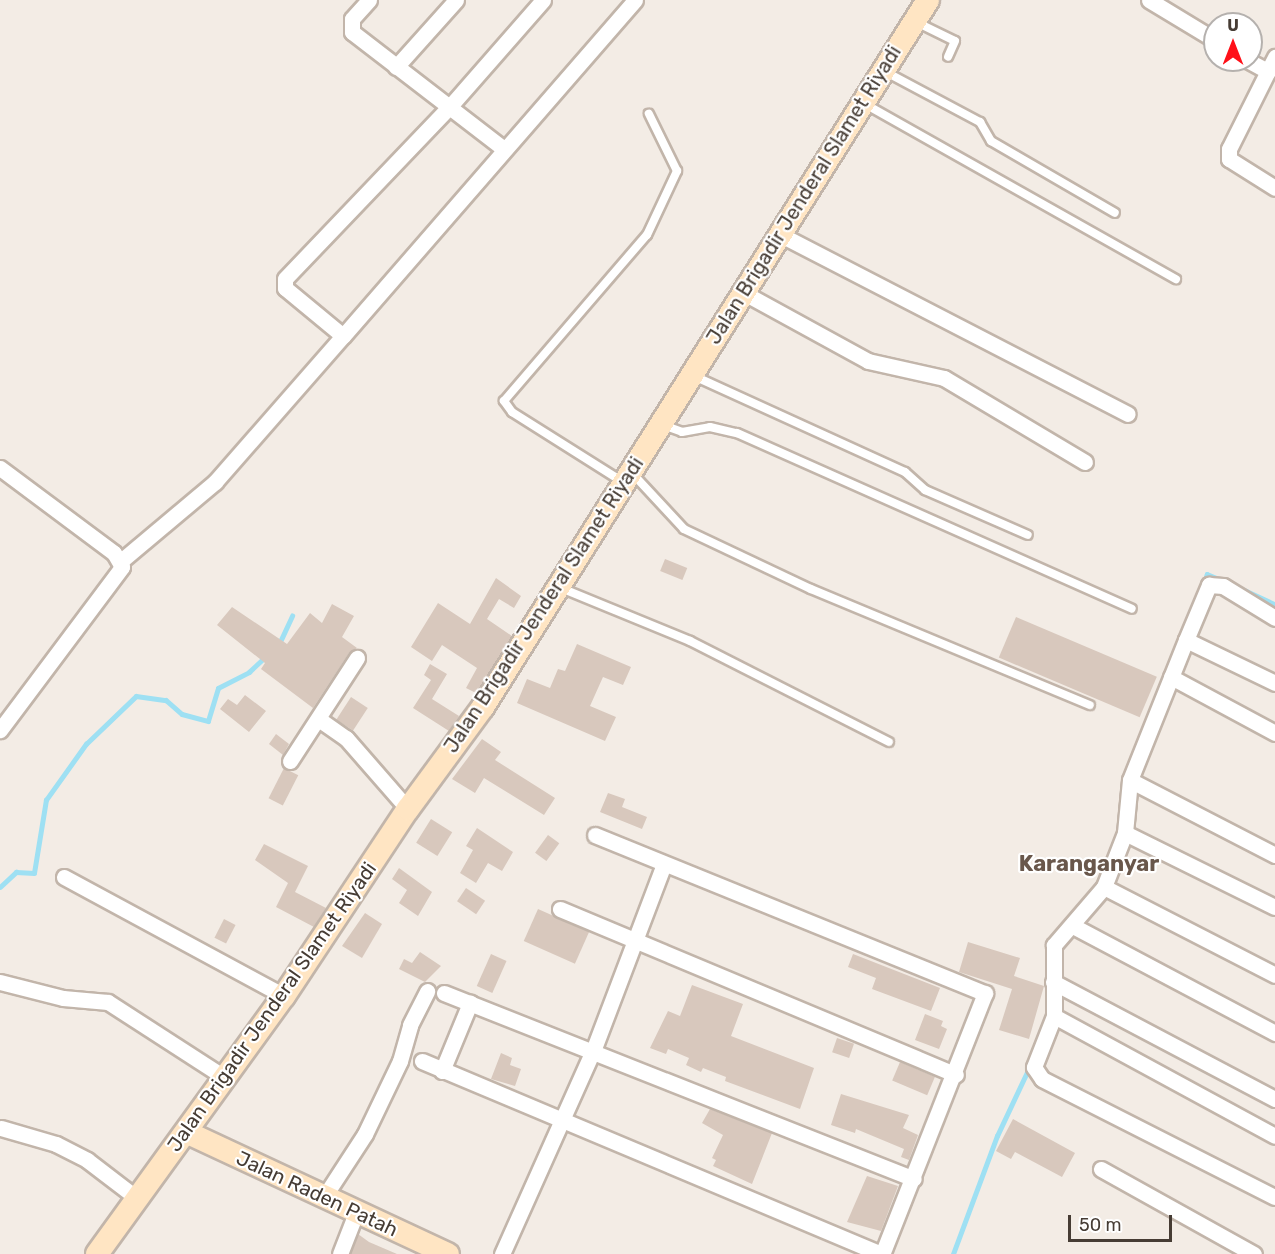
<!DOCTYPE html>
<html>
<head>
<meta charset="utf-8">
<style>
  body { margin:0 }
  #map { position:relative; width:1275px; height:1254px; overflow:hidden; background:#f3ece5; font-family:Rubik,sans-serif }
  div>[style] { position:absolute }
  .stream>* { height:4.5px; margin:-2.25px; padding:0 2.25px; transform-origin:2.25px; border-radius:2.25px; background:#9ee0f3 }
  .building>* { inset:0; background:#d8c8bd; transform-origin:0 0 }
  .roads { filter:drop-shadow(2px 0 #c2b5aa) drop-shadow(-2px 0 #c2b5aa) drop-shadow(0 2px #c2b5aa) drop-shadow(0 -2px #c2b5aa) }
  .service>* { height:8px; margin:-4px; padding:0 4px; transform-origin:4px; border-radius:4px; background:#fff }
  .minor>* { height:15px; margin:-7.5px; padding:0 7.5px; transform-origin:7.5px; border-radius:7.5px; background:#fff }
  .secondary>* { height:22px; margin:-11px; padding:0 11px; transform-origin:11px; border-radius:11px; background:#ffe5c3 }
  span { translate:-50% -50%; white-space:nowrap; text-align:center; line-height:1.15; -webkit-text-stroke:4.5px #fff; paint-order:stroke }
  .street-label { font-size:20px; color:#463c34 }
  .quarter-label { font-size:22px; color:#69574b; font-weight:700 }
  .north { position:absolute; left:1203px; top:12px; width:60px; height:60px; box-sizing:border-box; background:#fff; border:2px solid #b5b1ae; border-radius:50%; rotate:0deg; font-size:16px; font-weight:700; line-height:24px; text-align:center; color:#463c34 }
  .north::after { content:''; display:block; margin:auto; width:21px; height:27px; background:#ff1018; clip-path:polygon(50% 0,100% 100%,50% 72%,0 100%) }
  .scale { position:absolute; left:1068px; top:1215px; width:104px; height:27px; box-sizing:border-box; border:3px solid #463c34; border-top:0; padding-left:8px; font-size:18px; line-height:21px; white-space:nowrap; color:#463c34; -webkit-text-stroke:4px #fff; paint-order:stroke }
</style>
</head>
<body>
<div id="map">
  <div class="stream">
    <div style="left:1204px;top:583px;width:9px;rotate:-72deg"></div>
    <div style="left:1207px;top:574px;width:15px;rotate:23deg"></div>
    <div style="left:1240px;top:588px;width:38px;rotate:25deg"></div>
    <div style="left:279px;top:644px;width:31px;rotate:-65deg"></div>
    <div style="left:0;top:887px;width:22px;rotate:-43deg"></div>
    <div style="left:16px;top:872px;width:18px;rotate:3deg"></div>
    <div style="left:34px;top:873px;width:74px;rotate:-80.7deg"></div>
    <div style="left:46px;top:800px;width:69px;rotate:-54.5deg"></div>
    <div style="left:86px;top:744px;width:69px;rotate:-43.8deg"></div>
    <div style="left:136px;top:696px;width:30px;rotate:8deg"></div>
    <div style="left:166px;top:700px;width:21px;rotate:41deg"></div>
    <div style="left:182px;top:714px;width:27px;rotate:15deg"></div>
    <div style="left:208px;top:721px;width:34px;rotate:-73deg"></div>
    <div style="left:218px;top:688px;width:35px;rotate:-27deg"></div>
    <div style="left:249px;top:672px;width:21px;rotate:-43deg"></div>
    <div style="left:953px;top:1254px;width:126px;rotate:-69.6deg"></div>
    <div style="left:997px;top:1136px;width:75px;rotate:-64.8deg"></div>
  </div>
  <div class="building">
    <div style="left:665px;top:559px;width:24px;height:13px;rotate:22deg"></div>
    <div style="clip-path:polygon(496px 578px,521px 596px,514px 608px,499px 599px,487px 619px,512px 636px,476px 693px,466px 688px,477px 668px,442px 645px,432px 661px,411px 647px,438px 603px,470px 624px)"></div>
    <div style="clip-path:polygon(332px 604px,354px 616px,342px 637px,357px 648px,349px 653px,313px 708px,261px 669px,265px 663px,217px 625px,232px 607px,287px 644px,310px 613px,322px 623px)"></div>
    <div style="left:1016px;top:617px;width:153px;height:44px;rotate:23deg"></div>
    <div style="clip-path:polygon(577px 644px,631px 667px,623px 685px,603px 677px,590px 706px,616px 717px,605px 741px,517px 703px,527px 679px,550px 688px,558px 669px,565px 671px)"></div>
    <div style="clip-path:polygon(430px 664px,447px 674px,432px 699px,459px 716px,449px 731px,413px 708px,431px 680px,424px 675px)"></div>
    <div style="clip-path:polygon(245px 695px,266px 711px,249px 732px,220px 709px,228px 699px,237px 705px)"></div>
    <div style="left:351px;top:697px;width:20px;height:27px;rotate:33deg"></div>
    <div style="clip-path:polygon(276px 734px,289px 744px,283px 755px,269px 744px)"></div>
    <div style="clip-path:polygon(482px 739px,501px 752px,495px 760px,555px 798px,544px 815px,484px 778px,475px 793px,452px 779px)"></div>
    <div style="left:284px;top:768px;width:16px;height:34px;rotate:27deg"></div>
    <div style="clip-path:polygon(608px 793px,625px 799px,622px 807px,647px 817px,642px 829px,600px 812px)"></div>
    <div style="left:431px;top:819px;width:25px;height:28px;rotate:32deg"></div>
    <div style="clip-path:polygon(477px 828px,513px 852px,502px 871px,488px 863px,476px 883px,460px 873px,473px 850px,466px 846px)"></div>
    <div style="left:548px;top:835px;width:14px;height:22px;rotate:36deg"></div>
    <div style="clip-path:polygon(264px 844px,308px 866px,295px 892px,326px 908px,314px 927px,276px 907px,288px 883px,255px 860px)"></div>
    <div style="clip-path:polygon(399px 868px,432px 892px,418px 916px,399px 903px,407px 890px,392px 879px)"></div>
    <div style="left:466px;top:888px;width:23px;height:16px;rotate:34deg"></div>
    <div style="left:538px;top:909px;width:56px;height:35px;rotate:24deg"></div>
    <div style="clip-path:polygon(365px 913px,382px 924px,362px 958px,342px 946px)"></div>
    <div style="left:224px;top:919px;width:13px;height:21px;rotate:27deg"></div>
    <div style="clip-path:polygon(968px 942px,1020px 958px,1014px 976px,1044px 986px,1029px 1039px,999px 1030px,1012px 989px,959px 972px)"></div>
    <div style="clip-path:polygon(420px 952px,441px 966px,425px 982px,399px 969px,404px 959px,412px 963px)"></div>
    <div style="left:491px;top:954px;width:17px;height:35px;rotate:24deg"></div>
    <div style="clip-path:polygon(853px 954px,940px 988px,931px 1011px,872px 989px,876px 978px,848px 967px)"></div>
    <div style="clip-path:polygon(692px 985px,743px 1004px,731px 1036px,814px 1068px,800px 1109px,725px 1081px,726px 1077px,703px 1068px,701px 1072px,686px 1065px,689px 1058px,668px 1049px,666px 1054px,650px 1048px,668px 1011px,680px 1016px)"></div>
    <div style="clip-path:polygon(925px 1014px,943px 1021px,941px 1026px,947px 1029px,939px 1049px,915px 1040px)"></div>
    <div style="left:837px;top:1038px;width:18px;height:15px;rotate:19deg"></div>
    <div style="clip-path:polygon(501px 1053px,512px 1058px,510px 1065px,521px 1069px,515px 1086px,491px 1079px)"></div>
    <div style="left:900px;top:1062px;width:38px;height:20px;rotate:23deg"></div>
    <div style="clip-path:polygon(841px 1094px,909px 1115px,903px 1128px,918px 1135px,909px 1160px,901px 1157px,904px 1149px,856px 1129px,855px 1133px,831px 1125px)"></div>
    <div style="clip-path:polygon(710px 1109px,772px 1133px,752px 1184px,713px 1166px,716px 1160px,712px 1158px,723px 1135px,702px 1123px)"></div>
    <div style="clip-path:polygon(1013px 1119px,1075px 1153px,1062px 1177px,1015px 1152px,1011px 1159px,996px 1151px)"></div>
    <div style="clip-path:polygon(867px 1176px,898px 1186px,881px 1231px,847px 1222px)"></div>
    <div style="clip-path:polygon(358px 1234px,369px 1242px,397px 1254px,350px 1254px)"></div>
  </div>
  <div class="roads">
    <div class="service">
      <div style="left:916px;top:22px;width:43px;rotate:26deg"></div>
      <div style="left:955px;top:41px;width:17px;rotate:114deg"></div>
      <div style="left:884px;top:71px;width:109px;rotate:28deg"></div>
      <div style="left:980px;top:122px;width:22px;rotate:60deg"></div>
      <div style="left:991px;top:141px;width:143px;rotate:30.1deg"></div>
      <div style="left:865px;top:104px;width:357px;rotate:29.4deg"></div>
      <div style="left:694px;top:376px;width:232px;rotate:24.5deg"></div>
      <div style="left:905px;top:472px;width:27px;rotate:42deg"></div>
      <div style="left:925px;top:490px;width:112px;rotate:23.6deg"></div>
      <div style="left:663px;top:425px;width:20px;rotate:20deg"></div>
      <div style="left:682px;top:432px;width:28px;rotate:-10deg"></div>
      <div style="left:710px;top:427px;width:28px;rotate:13deg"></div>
      <div style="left:737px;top:433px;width:432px;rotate:24deg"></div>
      <div style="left:632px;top:473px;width:76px;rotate:47.1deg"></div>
      <div style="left:684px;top:529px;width:140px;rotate:25.3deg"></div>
      <div style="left:811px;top:589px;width:302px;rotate:22.6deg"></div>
      <div style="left:623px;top:482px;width:131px;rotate:-147.8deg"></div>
      <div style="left:512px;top:412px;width:14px;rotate:-126deg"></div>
      <div style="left:504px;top:401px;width:219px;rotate:-49.3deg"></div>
      <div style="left:647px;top:235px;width:71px;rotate:-64.9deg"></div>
      <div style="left:677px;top:171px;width:64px;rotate:-116.2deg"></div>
      <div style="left:561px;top:588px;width:139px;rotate:22.3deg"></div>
      <div style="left:690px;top:641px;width:223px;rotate:26.9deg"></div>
    </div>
    <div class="minor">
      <div style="left:369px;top:0;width:25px;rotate:132deg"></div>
      <div style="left:352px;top:19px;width:13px;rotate:90deg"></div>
      <div style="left:352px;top:32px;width:192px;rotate:37.6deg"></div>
      <div style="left:543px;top:0;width:140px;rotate:131.2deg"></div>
      <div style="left:451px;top:105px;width:240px;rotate:133.7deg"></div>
      <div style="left:285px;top:279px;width:9px;rotate:90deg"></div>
      <div style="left:285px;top:288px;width:75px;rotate:39.6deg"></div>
      <div style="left:343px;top:336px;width:445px;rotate:-49deg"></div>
      <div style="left:1149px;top:0;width:77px;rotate:31.2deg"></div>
      <div style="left:1247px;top:60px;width:24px;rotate:28deg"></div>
      <div style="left:1268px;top:71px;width:16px;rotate:-63deg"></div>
      <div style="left:396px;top:67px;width:90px;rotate:-48.2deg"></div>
      <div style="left:1268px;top:71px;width:87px;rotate:116.6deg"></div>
      <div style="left:1229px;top:149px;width:10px;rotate:90deg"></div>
      <div style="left:1229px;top:159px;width:54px;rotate:32.2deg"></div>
      <div style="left:781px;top:235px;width:390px;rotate:27.3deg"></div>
      <div style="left:744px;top:293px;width:141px;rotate:28.7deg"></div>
      <div style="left:868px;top:361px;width:78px;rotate:12.6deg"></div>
      <div style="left:944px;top:378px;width:164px;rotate:30.8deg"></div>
      <div style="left:0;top:468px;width:142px;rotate:36.7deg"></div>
      <div style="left:114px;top:553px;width:16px;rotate:60deg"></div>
      <div style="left:122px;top:567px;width:204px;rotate:126.8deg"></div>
      <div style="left:121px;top:561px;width:123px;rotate:-40deg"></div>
      <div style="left:215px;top:482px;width:194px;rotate:-48.8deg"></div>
      <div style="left:1186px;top:640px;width:60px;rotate:-67.3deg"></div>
      <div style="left:1209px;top:585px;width:14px;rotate:4deg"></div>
      <div style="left:1223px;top:586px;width:61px;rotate:31.6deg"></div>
      <div style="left:1171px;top:677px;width:118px;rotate:28.3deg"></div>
      <div style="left:320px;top:720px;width:32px;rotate:35deg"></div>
      <div style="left:346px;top:738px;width:94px;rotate:48.9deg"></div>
      <div style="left:290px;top:761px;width:123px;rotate:-57deg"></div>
      <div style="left:1130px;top:780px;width:151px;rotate:-68.2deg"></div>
      <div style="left:1186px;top:640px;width:99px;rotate:25.8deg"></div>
      <div style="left:1125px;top:833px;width:167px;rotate:26.3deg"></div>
      <div style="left:595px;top:835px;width:421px;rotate:22.1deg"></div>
      <div style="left:985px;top:993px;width:281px;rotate:111.5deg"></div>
      <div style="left:1275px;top:855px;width:163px;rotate:-152.7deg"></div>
      <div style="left:1130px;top:780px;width:53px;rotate:95.4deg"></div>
      <div style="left:1125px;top:833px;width:58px;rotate:111.3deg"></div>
      <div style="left:1104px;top:887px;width:77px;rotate:130.8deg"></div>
      <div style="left:1054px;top:945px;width:71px;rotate:90deg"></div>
      <div style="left:1054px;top:1016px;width:55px;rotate:111.4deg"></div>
      <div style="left:1034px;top:1067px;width:14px;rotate:56deg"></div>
      <div style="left:1042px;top:1079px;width:261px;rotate:26.9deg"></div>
      <div style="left:64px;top:877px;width:250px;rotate:28.4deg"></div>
      <div style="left:1104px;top:887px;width:192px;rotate:27.2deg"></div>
      <div style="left:560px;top:909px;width:429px;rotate:22.7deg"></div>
      <div style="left:1073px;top:926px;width:229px;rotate:27.9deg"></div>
      <div style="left:0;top:982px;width:65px;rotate:14.3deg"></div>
      <div style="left:63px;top:998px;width:45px;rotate:5.1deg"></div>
      <div style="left:108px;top:1002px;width:138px;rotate:32.9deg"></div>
      <div style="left:1053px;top:982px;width:251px;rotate:27.8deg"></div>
      <div style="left:444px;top:993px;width:505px;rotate:21.59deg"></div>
      <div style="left:1054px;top:1016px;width:251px;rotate:28.5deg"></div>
      <div style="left:422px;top:1061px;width:498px;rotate:22.8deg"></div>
      <div style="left:442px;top:1071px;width:74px;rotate:-67.6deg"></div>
      <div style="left:1px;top:1128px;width:57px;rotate:16.2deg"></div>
      <div style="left:56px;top:1144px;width:35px;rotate:27deg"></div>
      <div style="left:87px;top:1160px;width:64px;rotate:37.4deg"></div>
      <div style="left:1101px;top:1169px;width:175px;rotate:29.1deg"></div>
      <div style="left:324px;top:1197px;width:75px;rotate:-56.9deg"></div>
      <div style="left:365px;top:1134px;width:81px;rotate:-64.4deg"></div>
      <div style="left:400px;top:1061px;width:37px;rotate:-74deg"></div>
      <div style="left:410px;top:1025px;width:38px;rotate:-63deg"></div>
      <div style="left:340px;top:1254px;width:44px;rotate:-68.7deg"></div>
      <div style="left:502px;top:1254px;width:222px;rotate:-65.9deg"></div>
      <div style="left:593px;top:1051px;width:200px;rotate:-69.2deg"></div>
    </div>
    <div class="secondary">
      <div style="left:186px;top:1132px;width:289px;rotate:25deg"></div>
      <div style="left:97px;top:1254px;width:319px;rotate:-54.1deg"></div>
      <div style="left:284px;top:996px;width:224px;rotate:-56.5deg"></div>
      <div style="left:408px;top:809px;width:127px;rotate:-53.7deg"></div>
      <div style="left:483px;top:707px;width:835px;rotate:-57.81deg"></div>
    </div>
  </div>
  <div class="street-label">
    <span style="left:804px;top:195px;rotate:-58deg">Jalan Brigadir Jenderal Slamet Riyadi</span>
    <span style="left:544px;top:605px;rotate:-57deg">Jalan Brigadir Jenderal Slamet Riyadi</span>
    <span style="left:272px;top:1007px;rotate:-55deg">Jalan Brigadir Jenderal Slamet Riyadi</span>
    <span style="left:317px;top:1194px;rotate:25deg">Jalan Raden Patah</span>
  </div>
  <div class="quarter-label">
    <span style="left:1089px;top:864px">Karanganyar</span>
  </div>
  <div class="north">U</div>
  <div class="scale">50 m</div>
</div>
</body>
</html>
